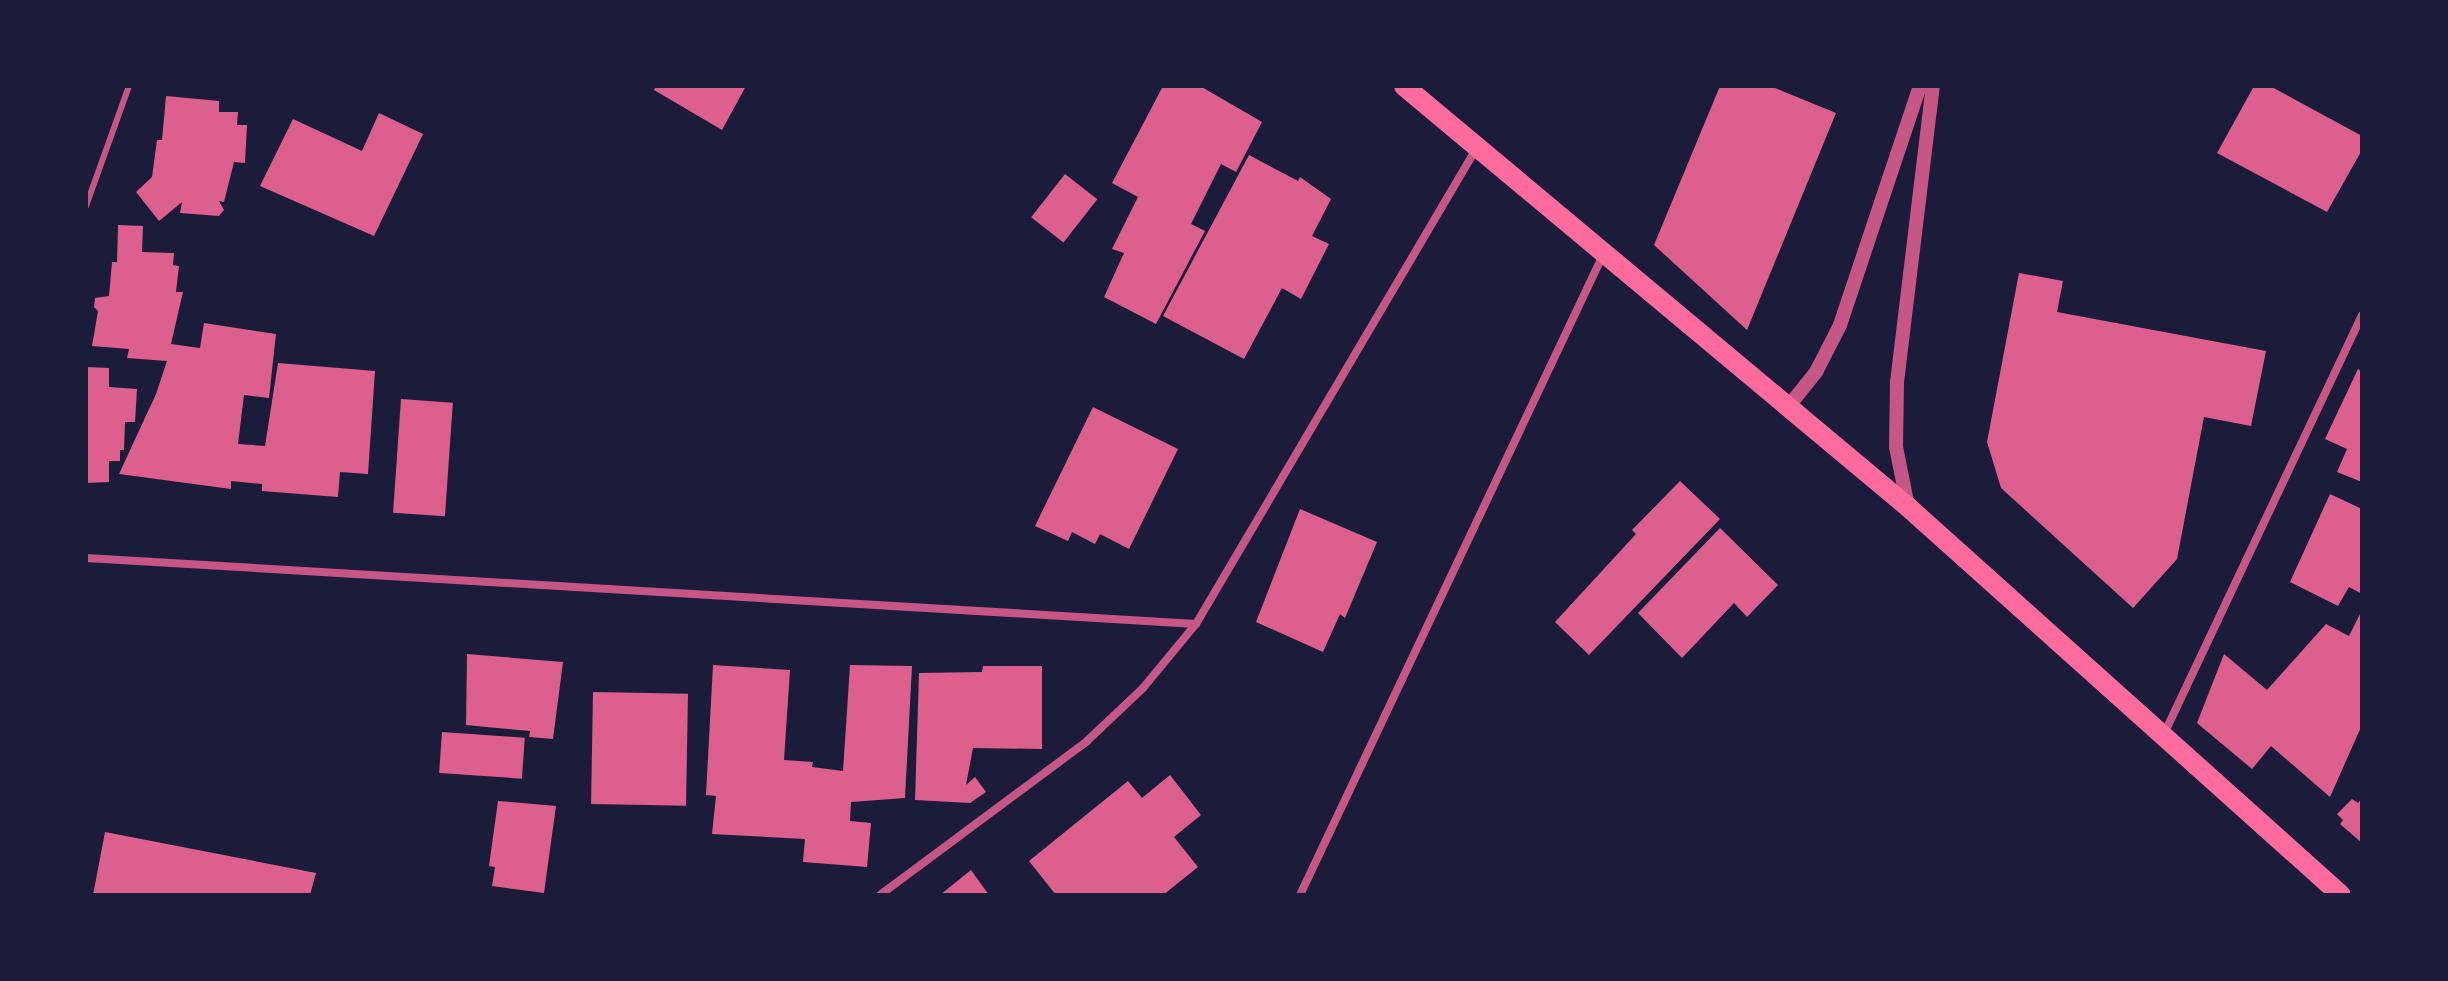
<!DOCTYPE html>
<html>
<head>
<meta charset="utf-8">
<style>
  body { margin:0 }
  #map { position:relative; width:2448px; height:981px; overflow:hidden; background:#1b1b3a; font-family:Manrope,sans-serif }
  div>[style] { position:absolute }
  .building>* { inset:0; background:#dd5f8e; transform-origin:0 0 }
  .service>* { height:6px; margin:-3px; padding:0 3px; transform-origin:3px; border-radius:3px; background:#c65784 }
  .minor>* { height:8px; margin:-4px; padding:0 4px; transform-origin:4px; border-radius:4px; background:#c65784 }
  .tertiary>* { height:14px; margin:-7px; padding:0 7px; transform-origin:7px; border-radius:7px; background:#c65784 }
  .primary>* { height:20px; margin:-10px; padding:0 10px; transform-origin:10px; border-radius:10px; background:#ff6b9d }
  span { translate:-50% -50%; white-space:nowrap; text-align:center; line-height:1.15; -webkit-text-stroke:8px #1b1b3a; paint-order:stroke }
  .frame { position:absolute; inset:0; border:88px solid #1b1b3a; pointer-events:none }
</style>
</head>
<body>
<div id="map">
  <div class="building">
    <div style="clip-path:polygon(656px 86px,746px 86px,722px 130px,654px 90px)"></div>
    <div style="clip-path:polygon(1163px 86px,1200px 86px,1262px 122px,1236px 172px,1221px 164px,1191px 224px,1205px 231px,1156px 324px,1104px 297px,1124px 253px,1112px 249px,1138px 197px,1112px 183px)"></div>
    <div style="clip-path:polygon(1720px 86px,1770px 86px,1836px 113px,1747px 330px,1654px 245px)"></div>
    <div style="clip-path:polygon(2254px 86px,2270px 86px,2362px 136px,2362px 150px,2327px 212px,2217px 153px)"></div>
    <div style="clip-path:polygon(166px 96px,219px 101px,219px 112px,238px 112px,237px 125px,247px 125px,245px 163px,234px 162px,224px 202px,219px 201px,224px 210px,219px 216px,180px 213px,182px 202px,159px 221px,136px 192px,152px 177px,157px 140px,162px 140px)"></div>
    <div style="clip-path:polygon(379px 113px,423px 134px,374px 236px,260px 186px,293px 119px,362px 151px)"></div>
    <div style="clip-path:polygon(1249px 155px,1298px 181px,1300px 177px,1331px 199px,1312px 236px,1329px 244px,1301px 299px,1282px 288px,1244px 359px,1163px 316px)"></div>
    <div style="left:1065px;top:174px;width:41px;height:55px;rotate:38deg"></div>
    <div style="clip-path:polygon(118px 225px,143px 226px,142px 252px,174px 253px,173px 265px,179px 266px,176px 292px,183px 292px,171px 344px,200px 348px,204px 323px,276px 334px,269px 398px,244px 395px,238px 444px,265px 446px,278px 363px,375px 371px,368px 474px,340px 472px,338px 497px,262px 491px,262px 484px,231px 481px,231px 489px,119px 474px,156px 394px,167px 361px,127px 358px,129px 349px,92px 346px,98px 311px,94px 307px,95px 298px,109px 296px,112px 262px,117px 262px)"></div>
    <div style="clip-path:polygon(2019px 273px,2063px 281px,2057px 312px,2266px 351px,2251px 426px,2204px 417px,2177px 559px,2133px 608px,2001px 488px,1987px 442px)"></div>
    <div style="clip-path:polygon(86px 367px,109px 368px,109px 387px,137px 389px,135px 422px,125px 422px,124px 450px,120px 450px,120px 461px,109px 461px,109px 482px,86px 483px)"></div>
    <div style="clip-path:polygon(2358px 369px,2362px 372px,2362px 482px,2337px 472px,2347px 449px,2325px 439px)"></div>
    <div style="left:401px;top:399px;width:52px;height:114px;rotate:4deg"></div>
    <div style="clip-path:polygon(1093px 407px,1178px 449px,1129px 549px,1100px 534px,1095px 544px,1072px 532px,1068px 541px,1035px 526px)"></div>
    <div style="clip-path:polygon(1680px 481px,1720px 519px,1589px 655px,1555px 622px,1636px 534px,1632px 530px)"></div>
    <div style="clip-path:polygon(2330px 494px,2362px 509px,2362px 594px,2349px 587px,2338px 606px,2290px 582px)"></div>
    <div style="clip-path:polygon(1300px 509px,1377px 542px,1345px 618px,1340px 614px,1323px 652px,1256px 622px)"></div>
    <div style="clip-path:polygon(1720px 528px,1778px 585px,1747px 617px,1734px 603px,1682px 658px,1638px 613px)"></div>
    <div style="clip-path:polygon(2362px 610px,2362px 725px,2330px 797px,2271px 746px,2252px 769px,2197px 723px,2224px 654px,2267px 690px,2326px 624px,2349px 636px)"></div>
    <div style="clip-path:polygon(467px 654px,563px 662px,553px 739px,529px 737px,530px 731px,466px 725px)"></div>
    <div style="clip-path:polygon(713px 665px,790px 670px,784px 760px,813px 762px,812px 767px,843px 771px,850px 665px,912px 666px,905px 798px,851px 802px,850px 821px,871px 823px,867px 867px,803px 862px,805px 839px,712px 834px,716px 796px,706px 795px)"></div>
    <div style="clip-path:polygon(983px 666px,1042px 666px,1042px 749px,973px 748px,966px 785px,975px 777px,986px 792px,970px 803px,915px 800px,919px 673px,982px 672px)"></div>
    <div style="left:593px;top:692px;width:95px;height:112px;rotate:1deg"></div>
    <div style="left:442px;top:732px;width:83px;height:41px;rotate:4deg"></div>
    <div style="clip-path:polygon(1170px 775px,1201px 815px,1174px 837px,1198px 867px,1163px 895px,1056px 895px,1029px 861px,1128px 781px,1142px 798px)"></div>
    <div style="clip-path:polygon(2362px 798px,2362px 843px,2340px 824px,2343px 820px,2337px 814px,2352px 799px,2358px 803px)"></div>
    <div style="clip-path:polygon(498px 801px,556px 806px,544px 893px,492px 886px,495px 867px,489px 866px)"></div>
    <div style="clip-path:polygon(105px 832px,316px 873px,310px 895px,93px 895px)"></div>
    <div style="clip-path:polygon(971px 870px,989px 895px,940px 895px)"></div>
  </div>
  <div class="service">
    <div style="left:86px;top:206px;width:127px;rotate:-70.3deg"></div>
  </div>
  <div class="minor">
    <div style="left:86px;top:558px;width:1112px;rotate:3.4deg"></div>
    <div style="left:2164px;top:734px;width:463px;rotate:-64.7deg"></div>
    <div style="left:880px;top:895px;width:258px;rotate:-36.6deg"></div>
    <div style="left:1087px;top:741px;width:77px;rotate:-43.4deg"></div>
    <div style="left:1143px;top:688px;width:83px;rotate:-50.4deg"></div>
    <div style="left:1196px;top:624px;width:551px;rotate:-59.48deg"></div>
    <div style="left:1300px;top:895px;width:708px;rotate:-64.67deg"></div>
  </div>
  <div class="tertiary">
    <div style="left:1788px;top:407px;width:45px;rotate:-51.3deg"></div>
    <div style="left:1816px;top:372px;width:53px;rotate:-62.9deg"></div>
    <div style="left:1840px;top:325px;width:252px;rotate:-71.5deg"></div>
    <div style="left:1908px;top:507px;width:61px;rotate:-101.3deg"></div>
    <div style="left:1896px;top:447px;width:65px;rotate:-89.1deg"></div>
    <div style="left:1897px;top:382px;width:298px;rotate:-83.1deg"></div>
  </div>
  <div class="primary">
    <div style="left:1404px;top:86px;width:657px;rotate:39.87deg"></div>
    <div style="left:1908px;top:507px;width:581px;rotate:41.86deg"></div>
  </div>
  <div class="frame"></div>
</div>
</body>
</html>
